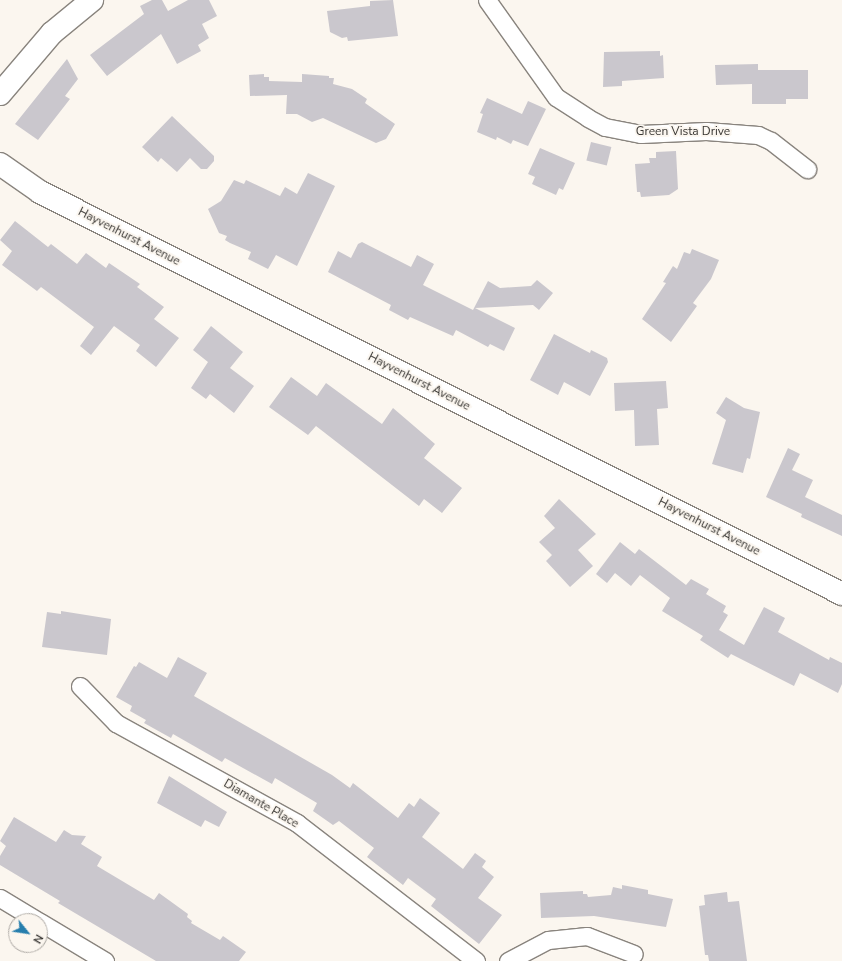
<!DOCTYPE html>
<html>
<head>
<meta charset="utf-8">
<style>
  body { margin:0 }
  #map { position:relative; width:842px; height:961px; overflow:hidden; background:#fbf6ef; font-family:"Nunito Sans",sans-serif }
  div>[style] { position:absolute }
  .building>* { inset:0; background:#cac7cd; transform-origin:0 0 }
  .roads { filter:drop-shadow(1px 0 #89847e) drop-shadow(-1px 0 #89847e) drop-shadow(0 1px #89847e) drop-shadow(0 -1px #89847e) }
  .street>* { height:17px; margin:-8.5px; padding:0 8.5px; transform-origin:8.5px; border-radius:8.5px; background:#fff }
  .secondary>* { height:22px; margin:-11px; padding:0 11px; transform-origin:11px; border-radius:11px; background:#fff }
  span { translate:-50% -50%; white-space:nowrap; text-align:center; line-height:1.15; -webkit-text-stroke:3.5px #fbf6ef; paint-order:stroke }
  .street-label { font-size:12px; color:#383633 }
  .north { position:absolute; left:8px; top:913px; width:40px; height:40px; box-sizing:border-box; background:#fbf6ef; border:1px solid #ada9a4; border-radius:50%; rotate:120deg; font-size:11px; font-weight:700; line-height:16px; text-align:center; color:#383633 }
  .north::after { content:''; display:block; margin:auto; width:14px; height:18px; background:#267ead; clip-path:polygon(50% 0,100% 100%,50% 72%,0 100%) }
</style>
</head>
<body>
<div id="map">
  <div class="building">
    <div style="clip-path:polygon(152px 0,162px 0,168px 11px,188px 0,209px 0,217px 16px,202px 24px,209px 38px,198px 45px,201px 51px,177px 64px,161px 34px,107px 76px,90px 55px,144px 14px,140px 6px)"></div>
    <div style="clip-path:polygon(393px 0,398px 36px,348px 41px,347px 37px,342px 38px,330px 32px,327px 11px,370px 6px,370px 1px)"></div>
    <div style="clip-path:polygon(660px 51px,660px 56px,663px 55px,664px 78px,622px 81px,622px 86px,603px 87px,604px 52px)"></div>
    <div style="clip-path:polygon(67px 59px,78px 79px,65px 96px,70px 99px,38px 140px,15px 124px)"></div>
    <div style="clip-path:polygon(758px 64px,758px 70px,808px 70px,808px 99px,786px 99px,786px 104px,752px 104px,752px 84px,716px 85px,715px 65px)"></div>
    <div style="clip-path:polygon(264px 74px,264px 77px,269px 77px,269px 81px,302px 82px,302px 74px,329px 76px,329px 78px,334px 78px,333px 84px,352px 89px,367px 99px,365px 103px,395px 124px,386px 139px,376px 143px,323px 118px,312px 122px,297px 114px,286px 114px,287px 95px,250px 96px,249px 75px)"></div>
    <div style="clip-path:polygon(487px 98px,522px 114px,528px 101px,546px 109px,528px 146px,513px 140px,511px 144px,497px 137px,496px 140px,477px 132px,483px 114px,480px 113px)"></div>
    <div style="clip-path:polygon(172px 116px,214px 156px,214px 161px,207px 169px,201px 169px,190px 158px,177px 172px,161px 158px,158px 162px,142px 147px)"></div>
    <div style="left:591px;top:142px;width:21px;height:19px;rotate:14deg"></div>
    <div style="clip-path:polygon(540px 148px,575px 163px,563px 190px,559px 188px,556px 195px,532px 184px,535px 177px,528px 174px)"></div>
    <div style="clip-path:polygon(676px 151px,678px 189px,669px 195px,641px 197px,640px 192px,637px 192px,635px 164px,650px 163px,649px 158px,656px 158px,656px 152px)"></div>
    <div style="clip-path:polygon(308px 173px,335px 186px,297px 266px,276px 255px,268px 269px,248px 259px,251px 252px,230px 243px,225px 240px,227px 236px,219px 233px,208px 209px,221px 201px,234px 180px,244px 184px,246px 180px,280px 196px,285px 187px,297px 194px)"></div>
    <div style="clip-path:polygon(15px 221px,48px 247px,51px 244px,77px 264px,86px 253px,106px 268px,109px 263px,140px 284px,137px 287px,164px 307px,154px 319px,179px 338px,156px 367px,136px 351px,140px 345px,114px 326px,91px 355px,80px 346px,94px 327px,41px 287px,37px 291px,2px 265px,12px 251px,0 240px)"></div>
    <div style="clip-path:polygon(362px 242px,411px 267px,417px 255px,434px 264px,423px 285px,473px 310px,488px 281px,500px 288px,531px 286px,537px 280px,553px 293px,539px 310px,533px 305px,475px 308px,515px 328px,504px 351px,490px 344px,488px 347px,456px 330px,453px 336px,410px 317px,408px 320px,389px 310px,391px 305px,328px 272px,338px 251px,351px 258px,358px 244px)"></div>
    <div style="clip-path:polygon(692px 249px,719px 260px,711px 279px,693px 303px,697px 306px,671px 342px,642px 319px,666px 283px,663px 282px,673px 266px,677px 269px,684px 252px,690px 254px)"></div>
    <div style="clip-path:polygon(211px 326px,243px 352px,230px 368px,254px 386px,234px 413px,210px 394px,206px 399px,191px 388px,208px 362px,193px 350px)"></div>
    <div style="clip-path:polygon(554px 334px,590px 353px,591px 350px,607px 358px,608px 362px,590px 396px,564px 382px,558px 395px,530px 380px)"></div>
    <div style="clip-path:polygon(291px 377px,317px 396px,326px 383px,382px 424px,393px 408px,435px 444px,424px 458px,462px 488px,442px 513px,424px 499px,419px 506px,316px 426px,308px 435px,269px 407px)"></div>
    <div style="clip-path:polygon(666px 381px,668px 408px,657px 409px,659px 445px,635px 446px,634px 410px,615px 411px,614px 383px)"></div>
    <div style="clip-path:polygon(726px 397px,744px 408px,760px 412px,750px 459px,747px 458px,743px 473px,712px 464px,726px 420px,716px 413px)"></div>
    <div style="clip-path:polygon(788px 448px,800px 454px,792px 470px,813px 480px,805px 497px,842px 515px,842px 536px,801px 517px,802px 514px,766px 497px)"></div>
    <div style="clip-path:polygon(559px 499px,596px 534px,578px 550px,593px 566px,570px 587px,546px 561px,552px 555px,539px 542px,555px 528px,544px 516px)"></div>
    <div style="clip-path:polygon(620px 542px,635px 554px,639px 549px,686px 585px,691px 579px,709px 589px,706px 594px,726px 606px,723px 612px,728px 615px,719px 630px,744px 645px,764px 607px,785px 618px,778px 632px,829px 660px,830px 657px,842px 663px,842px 684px,838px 693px,800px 673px,794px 686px,731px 654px,728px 658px,700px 640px,703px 636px,662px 611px,670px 598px,640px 575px,631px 586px,615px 573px,607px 583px,596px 574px)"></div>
    <div style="clip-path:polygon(61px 611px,111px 619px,107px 655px,42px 647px,47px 612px,61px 614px)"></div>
    <div style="clip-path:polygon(178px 657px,207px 673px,194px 696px,332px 775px,350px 788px,353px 783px,398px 818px,409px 803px,414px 807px,420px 798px,440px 813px,422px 837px,463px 869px,475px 853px,486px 861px,482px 867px,494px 877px,478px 898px,502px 915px,479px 944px,431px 906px,436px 899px,408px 878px,403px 885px,367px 857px,374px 848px,339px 821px,333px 825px,313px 811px,317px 803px,275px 778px,272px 784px,225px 758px,222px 762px,173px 734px,171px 738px,144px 723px,146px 720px,130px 711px,132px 706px,116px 697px,134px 666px,136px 667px,139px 662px,167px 678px)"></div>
    <div style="clip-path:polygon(169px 776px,227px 812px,219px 827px,205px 820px,201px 827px,157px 803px)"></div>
    <div style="clip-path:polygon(14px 817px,56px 842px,64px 830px,72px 835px,86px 836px,81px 844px,102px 857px,97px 866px,154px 900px,159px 893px,188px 914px,187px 917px,192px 921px,191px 923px,220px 940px,223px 936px,246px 952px,239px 961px,156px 961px,58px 903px,60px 901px,0 865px,0 856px,6px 846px,0 841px)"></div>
    <div style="clip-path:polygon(622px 885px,648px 890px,648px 894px,673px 899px,666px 927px,594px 916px,541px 918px,540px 893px,583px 891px,583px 894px,587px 894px,588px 897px,611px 895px,613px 887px,622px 889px)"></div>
    <div style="clip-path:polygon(727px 892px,728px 902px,739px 901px,747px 961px,709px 961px,708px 955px,705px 955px,699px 906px,705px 905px,704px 895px)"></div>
  </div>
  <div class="roads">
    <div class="street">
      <div style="left:487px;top:0;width:119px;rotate:54.6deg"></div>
      <div style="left:556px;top:97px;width:38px;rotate:33deg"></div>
      <div style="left:588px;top:118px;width:19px;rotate:28deg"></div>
      <div style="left:605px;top:127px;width:37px;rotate:11deg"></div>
      <div style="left:641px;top:134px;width:65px;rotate:-2.6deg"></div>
      <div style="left:706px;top:131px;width:52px;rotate:4.4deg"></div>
      <div style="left:758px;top:135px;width:14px;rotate:25deg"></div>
      <div style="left:771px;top:141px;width:46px;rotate:37.9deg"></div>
      <div style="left:80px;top:686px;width:52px;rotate:45.8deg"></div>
      <div style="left:116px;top:723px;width:207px;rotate:28.9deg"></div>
      <div style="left:297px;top:823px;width:226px;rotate:37.6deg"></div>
      <div style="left:0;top:898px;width:44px;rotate:31.2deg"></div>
      <div style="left:40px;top:922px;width:76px;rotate:31deg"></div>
      <div style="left:508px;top:961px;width:45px;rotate:-27.7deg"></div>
      <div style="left:548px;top:940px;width:39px;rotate:-6deg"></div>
      <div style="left:587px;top:936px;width:50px;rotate:21deg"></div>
    </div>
    <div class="secondary">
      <div style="left:0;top:94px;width:80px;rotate:-49.6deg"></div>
      <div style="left:52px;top:33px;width:52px;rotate:-39.5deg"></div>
      <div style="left:0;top:164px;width:49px;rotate:35deg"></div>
      <div style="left:40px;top:192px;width:897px;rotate:26.62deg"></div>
    </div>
  </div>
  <div class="street-label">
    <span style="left:683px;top:132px">Green Vista Drive</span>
    <span style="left:129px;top:237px;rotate:27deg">Hayvenhurst Avenue</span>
    <span style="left:419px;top:382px;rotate:27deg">Hayvenhurst Avenue</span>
    <span style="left:709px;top:527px;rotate:27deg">Hayvenhurst Avenue</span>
    <span style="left:261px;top:804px;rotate:30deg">Diamante Place</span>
  </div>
  <div class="north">N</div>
</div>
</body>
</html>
